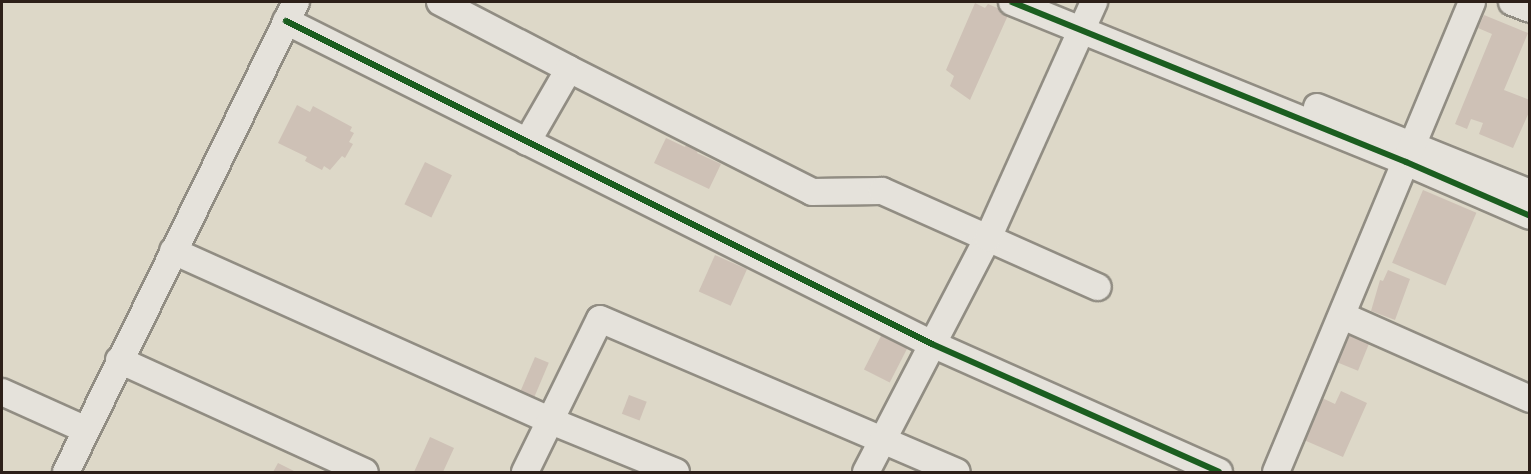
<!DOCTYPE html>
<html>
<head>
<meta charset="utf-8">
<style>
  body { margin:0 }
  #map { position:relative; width:1531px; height:474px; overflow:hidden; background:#ddd8c8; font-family:Vollkorn,serif }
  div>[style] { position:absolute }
  .building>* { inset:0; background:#cec1b6; transform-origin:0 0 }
  .roads { filter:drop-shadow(2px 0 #918d83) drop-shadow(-2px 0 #918d83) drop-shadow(0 2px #918d83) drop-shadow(0 -2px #918d83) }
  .minor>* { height:26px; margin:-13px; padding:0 13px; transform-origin:13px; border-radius:13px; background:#e5e2db }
  .cycleway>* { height:6px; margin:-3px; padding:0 3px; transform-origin:3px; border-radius:3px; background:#1b5e20 }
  span { translate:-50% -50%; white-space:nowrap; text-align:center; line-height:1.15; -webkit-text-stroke:4.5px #eee9d6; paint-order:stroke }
  .frame { position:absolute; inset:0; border:3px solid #2d2019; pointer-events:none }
</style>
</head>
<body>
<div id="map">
  <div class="building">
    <div style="clip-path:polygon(975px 3px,985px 8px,988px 4px,1009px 13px,970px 100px,950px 86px,954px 76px,946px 70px)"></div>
    <div style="clip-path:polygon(1484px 15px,1528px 33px,1504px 90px,1530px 100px,1530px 110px,1513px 148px,1479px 134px,1483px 123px,1471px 119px,1467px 129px,1455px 124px,1492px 34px,1478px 28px)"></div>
    <div style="clip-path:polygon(297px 105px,310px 112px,313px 106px,352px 127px,350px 131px,354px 133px,349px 142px,353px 144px,345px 158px,342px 156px,330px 170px,324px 166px,322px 170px,305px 161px,307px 157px,278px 143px)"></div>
    <div style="clip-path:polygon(666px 138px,685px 147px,687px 143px,699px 148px,697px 153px,721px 164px,709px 189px,654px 163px)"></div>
    <div style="left:425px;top:162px;width:30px;height:47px;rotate:26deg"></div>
    <div style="left:1423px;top:190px;width:58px;height:79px;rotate:23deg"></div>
    <div style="left:715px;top:255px;width:35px;height:40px;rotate:24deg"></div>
    <div style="clip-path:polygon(1388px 270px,1410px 279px,1395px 320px,1371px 311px,1380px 280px,1383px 281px)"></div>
    <div style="left:883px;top:332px;width:29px;height:42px;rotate:27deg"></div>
    <div style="left:1347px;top:334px;width:24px;height:30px;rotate:22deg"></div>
    <div style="left:535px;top:357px;width:15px;height:43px;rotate:23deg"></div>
    <div style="clip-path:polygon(1341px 391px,1367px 403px,1343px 457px,1304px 440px,1320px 397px,1335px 404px)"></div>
    <div style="left:629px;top:395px;width:19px;height:20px;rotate:21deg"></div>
    <div style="clip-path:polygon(430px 437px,454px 448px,443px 472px,414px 472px)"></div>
    <div style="clip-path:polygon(278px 463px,296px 472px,273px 472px)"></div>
  </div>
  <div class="roads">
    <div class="minor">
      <div style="left:440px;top:2px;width:145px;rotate:27.4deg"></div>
      <div style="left:1012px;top:2px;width:425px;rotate:22.1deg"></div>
      <div style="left:1406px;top:162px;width:135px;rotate:23.5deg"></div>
      <div style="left:1512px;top:2px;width:19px;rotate:21deg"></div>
      <div style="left:286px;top:21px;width:722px;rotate:26.57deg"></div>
      <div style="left:932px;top:344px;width:314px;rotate:24deg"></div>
      <div style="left:1317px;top:107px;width:230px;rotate:22deg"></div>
      <div style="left:527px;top:142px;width:84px;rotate:-60.1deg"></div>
      <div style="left:569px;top:69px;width:272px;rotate:26.8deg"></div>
      <div style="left:812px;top:192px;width:70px;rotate:-0.8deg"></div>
      <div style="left:882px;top:191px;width:236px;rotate:24deg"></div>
      <div style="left:173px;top:251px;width:414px;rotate:24.2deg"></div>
      <div style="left:551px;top:421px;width:135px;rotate:22.2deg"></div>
      <div style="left:1343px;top:316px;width:205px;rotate:23.9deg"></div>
      <div style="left:119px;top:360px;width:270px;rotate:24.5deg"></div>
      <div style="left:2px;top:392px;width:92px;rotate:24.3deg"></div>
      <div style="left:66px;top:472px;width:523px;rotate:-63.92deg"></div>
      <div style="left:525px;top:472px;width:170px;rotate:-63.9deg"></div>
      <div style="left:600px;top:319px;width:388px;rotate:23.2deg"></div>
      <div style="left:866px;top:472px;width:264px;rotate:-62.5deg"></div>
      <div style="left:988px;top:238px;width:259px;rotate:-65.8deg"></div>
      <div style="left:1276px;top:472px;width:509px;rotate:-67.36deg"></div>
    </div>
  </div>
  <div class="cycleway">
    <div style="left:1012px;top:2px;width:425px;rotate:22.1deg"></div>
    <div style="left:1406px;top:162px;width:135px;rotate:23.5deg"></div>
    <div style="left:286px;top:21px;width:722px;rotate:26.57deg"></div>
    <div style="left:932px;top:344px;width:314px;rotate:24deg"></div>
  </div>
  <div class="frame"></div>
</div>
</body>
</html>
